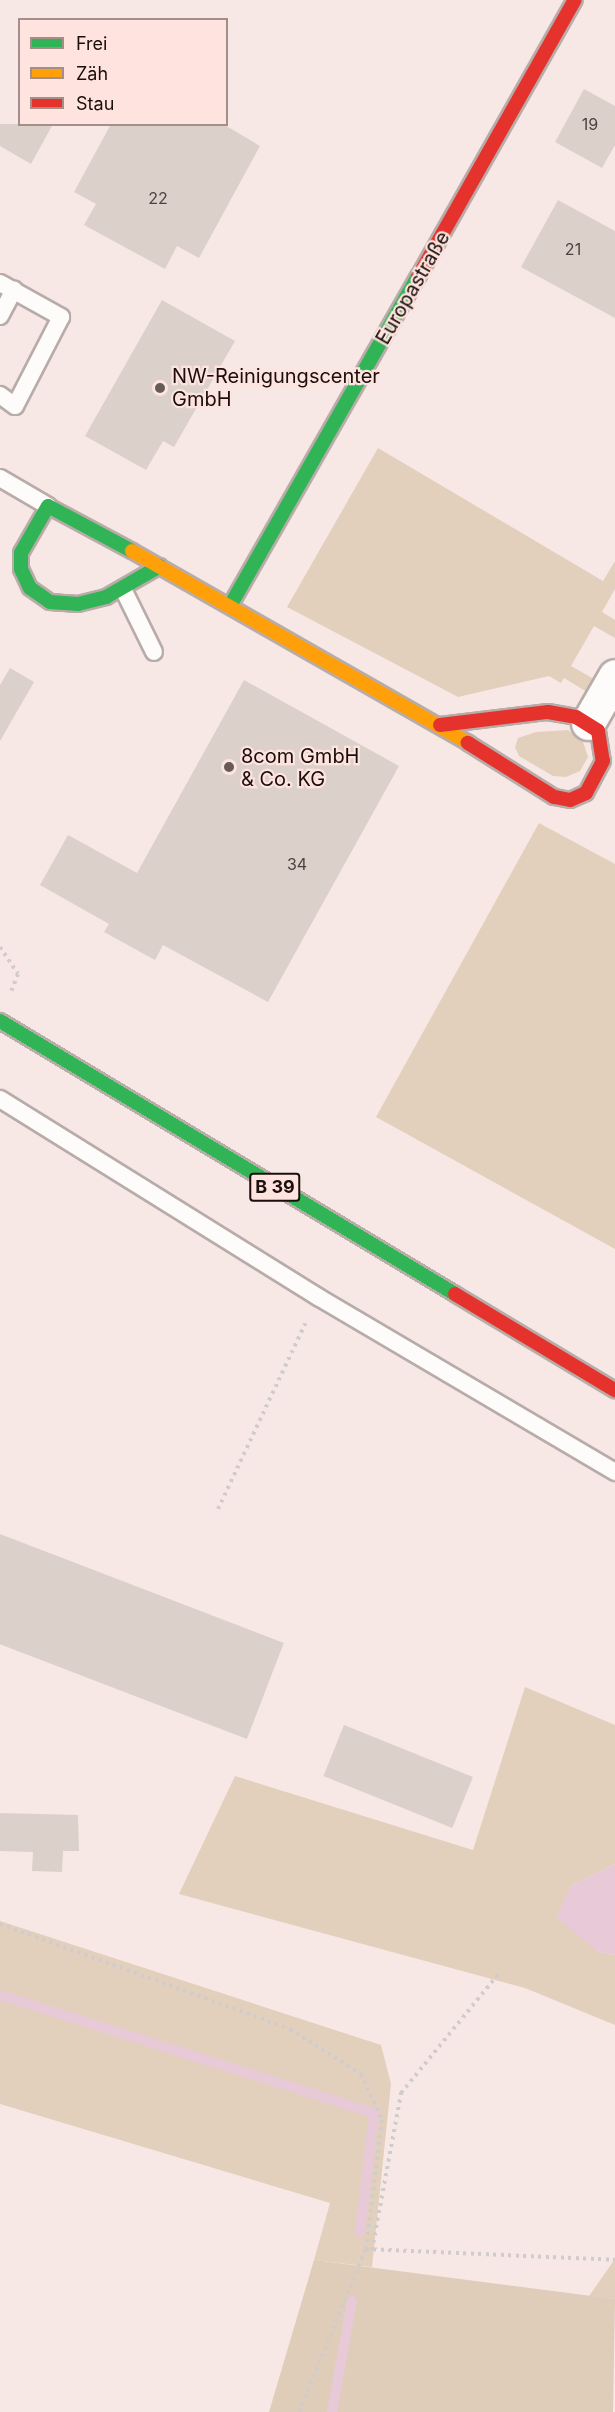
<!DOCTYPE html>
<html>
<head>
<meta charset="utf-8">
<style>
  body { margin:0 }
  #map { position:relative; width:615px; height:2412px; overflow:hidden; background:#f7e8e5; font-family:Inter,sans-serif }
  div>[style] { position:absolute }
  .green>* { inset:0; background:#e2d0bd }
  .forest>* { inset:0; background:#dfcdba }
  .water>* { inset:0; background:#e8c9d7 }
  .stream>* { height:10px; margin:-5px; padding:0 5px; transform-origin:5px; border-radius:5px; background:#e8c9d7 }
  .building>* { inset:0; background:#dcd0cb; transform-origin:0 0 }
  .path>* { height:4px; margin-top:-2px; transform-origin:0; background:repeating-linear-gradient(90deg,#d1cccc 0 3px,transparent 0 7.5px) }
  .roads { filter:drop-shadow(2px 0 #b8aca9) drop-shadow(-2px 0 #b8aca9) drop-shadow(0 2px #b8aca9) drop-shadow(0 -2px #b8aca9) }
  .lane>* { height:16px; margin:-8px; padding:0 8px; transform-origin:8px; border-radius:8px; background:#fefcfb }
  .street>* { height:33px; margin:-16.5px; padding:0 16.5px; transform-origin:16.5px; border-radius:16.5px; background:#fefcfb }
  .fast>* { height:14px; margin:-7px; padding:0 7px; transform-origin:7px; border-radius:7px; background:#30b455 }
  .slow>* { height:14px; margin:-7px; padding:0 7px; transform-origin:7px; border-radius:7px; background:#ff9f0a }
  .jam>* { height:14px; margin:-7px; padding:0 7px; transform-origin:7px; border-radius:7px; background:#e5322d }
  .dots>* { width:16px; height:16px; translate:-50% -50%; box-sizing:border-box; border:3px solid #fee3de; border-radius:50% }
  span { translate:-50% -50%; white-space:nowrap; text-align:center; line-height:1.15; -webkit-text-stroke:4.5px #fee3de; paint-order:stroke }
  .number-label { font-size:16px; color:#4e4240 }
  .number-label span { -webkit-text-stroke-width:0 }
  .shield-label span { padding:2px 4px; background:#fee3de; border:2px solid; border-radius:4px; -webkit-text-stroke-width:0 }
  .shield-label { font-size:18px; color:#1a0f0d; font-weight:700 }
  .street-label { font-size:20px; color:#1a0f0d }
  .poi-label { font-size:20px; color:#1a0f0d }
  .left { translate:0 -50%; text-align:left }
  .legend { position:absolute; left:18px; top:18px; width:210px; height:108px; box-sizing:border-box; background:#fee3de; border:2px solid #a38e8a; margin:0; padding:8px 10px; list-style:none; font-size:18px; color:#1a0f0d }
  .legend li { display:flex; align-items:center; gap:12px; height:30px }
  .legend b { width:30px; border:2px solid #a38e8a }
</style>
</head>
<body>
<div id="map">
  <div class="green">
    <div style="clip-path:polygon(378px 448px,603px 581px,615px 561px,615px 589px,602px 612px,615px 620px,615px 638px,594px 626px,571px 666px,594px 679px,587px 692px,564px 678px,561px 683px,549px 676px,458px 697px,287px 607px)"></div>
    <div style="clip-path:polygon(568px 730px,583px 742px,588px 757px,580px 771px,566px 777px,553px 776px,519px 756px,515px 747px,518px 738px,536px 732px)"></div>
    <div style="clip-path:polygon(539px 823px,615px 864px,615px 1249px,376px 1117px)"></div>
    <div style="clip-path:polygon(525px 1687px,615px 1725px,615px 1864px,571px 1886px,597px 1951px,615px 1955px,615px 2025px,525px 1988px,179px 1894px,235px 1776px,473px 1850px)"></div>
    <div style="clip-path:polygon(0 1921px,381px 2045px,391px 2084px,372px 2267px,314px 2260px,330px 2203px,0 2104px)"></div>
    <div style="clip-path:polygon(615px 2259px,615px 2299px,589px 2296px)"></div>
  </div>
  <div class="forest">
    <div style="clip-path:polygon(314px 2260px,615px 2299px,613px 2412px,269px 2412px)"></div>
  </div>
  <div class="water">
    <div style="clip-path:polygon(615px 1864px,615px 1955px,597px 1951px,556px 1917px,571px 1886px)"></div>
  </div>
  <div class="stream">
    <div style="left:0;top:1995px;width:392px;rotate:17.5deg"></div>
    <div style="left:374px;top:2113px;width:120px;rotate:96.7deg"></div>
    <div style="left:332px;top:2412px;width:113px;rotate:-79.8deg"></div>
  </div>
  <div class="building">
    <div style="clip-path:polygon(584px 89px,615px 106px,615px 145px,602px 168px,555px 142px)"></div>
    <div style="clip-path:polygon(0 124px,53px 124px,31px 164px,0 146px)"></div>
    <div style="clip-path:polygon(111px 124px,223px 124px,260px 146px,199px 258px,177px 246px,165px 269px,84px 225px,96px 204px,74px 192px)"></div>
    <div style="clip-path:polygon(558px 200px,615px 231px,615px 318px,521px 267px)"></div>
    <div style="clip-path:polygon(162px 300px,235px 341px,174px 447px,163px 441px,146px 470px,85px 436px)"></div>
    <div style="clip-path:polygon(10px 668px,34px 682px,0 741px,0 685px)"></div>
    <div style="clip-path:polygon(244px 680px,399px 766px,268px 1002px,163px 945px,155px 960px,104px 932px,109px 924px,40px 885px,68px 835px,137px 873px)"></div>
    <div style="left:0;top:1534px;width:304px;height:103px;rotate:21deg"></div>
    <div style="left:344px;top:1725px;width:139px;height:55px;rotate:22deg"></div>
    <div style="clip-path:polygon(0 1813px,78px 1815px,79px 1851px,63px 1851px,62px 1872px,32px 1871px,33px 1852px,0 1851px)"></div>
  </div>
  <div class="path">
    <div style="left:0;top:947px;width:32px;rotate:56deg"></div>
    <div style="left:18px;top:974px;width:18px;rotate:112deg"></div>
    <div style="left:218px;top:1509px;width:209px;rotate:-64.8deg"></div>
    <div style="left:0;top:1924px;width:308px;rotate:19.9deg"></div>
    <div style="left:290px;top:2029px;width:84px;rotate:32.4deg"></div>
    <div style="left:361px;top:2074px;width:51px;rotate:65.5deg"></div>
    <div style="left:382px;top:2120px;width:130px;rotate:97.1deg"></div>
    <div style="left:372px;top:2250px;width:160px;rotate:-79.5deg"></div>
    <div style="left:401px;top:2093px;width:156px;rotate:-50.7deg"></div>
    <div style="left:299px;top:2412px;width:176px;rotate:-67.7deg"></div>
    <div style="left:366px;top:2249px;width:249px;rotate:2.5deg"></div>
  </div>
  <div class="roads">
    <div class="lane">
      <div style="left:0;top:283px;width:70px;rotate:29.1deg"></div>
      <div style="left:61px;top:317px;width:100px;rotate:117.3deg"></div>
      <div style="left:15px;top:406px;width:19px;rotate:-144deg"></div>
      <div style="left:0;top:316px;width:30px;rotate:-62deg"></div>
      <div style="left:0;top:478px;width:56px;rotate:30.3deg"></div>
      <div style="left:123px;top:589px;width:70px;rotate:63.8deg"></div>
      <div style="left:0;top:1099px;width:375px;rotate:31.9deg"></div>
      <div style="left:318px;top:1297px;width:345px;rotate:30.5deg"></div>
    </div>
    <div class="street">
      <div style="left:588px;top:723px;width:54px;rotate:-60.1deg"></div>
    </div>
    <div class="fast">
      <div style="left:132px;top:551px;width:95px;rotate:-151.8deg"></div>
      <div style="left:48px;top:506px;width:54px;rotate:119.9deg"></div>
      <div style="left:21px;top:553px;width:16px;rotate:90deg"></div>
      <div style="left:21px;top:569px;width:21px;rotate:65deg"></div>
      <div style="left:30px;top:588px;width:24px;rotate:35deg"></div>
      <div style="left:50px;top:602px;width:28px;rotate:4deg"></div>
      <div style="left:78px;top:604px;width:29px;rotate:-14deg"></div>
      <div style="left:106px;top:597px;width:62px;rotate:-29.9deg"></div>
      <div style="left:230px;top:606px;width:379px;rotate:-60.3deg"></div>
      <div style="left:0;top:1021px;width:531px;rotate:30.96deg"></div>
    </div>
    <div class="slow">
      <div style="left:132px;top:551px;width:387px;rotate:29.7deg"></div>
    </div>
    <div class="jam">
      <div style="left:418px;top:277px;width:318px;rotate:-60.5deg"></div>
      <div style="left:440px;top:725px;width:109px;rotate:-6.9deg"></div>
      <div style="left:548px;top:712px;width:28px;rotate:10deg"></div>
      <div style="left:576px;top:717px;width:26px;rotate:32deg"></div>
      <div style="left:598px;top:731px;width:30px;rotate:81deg"></div>
      <div style="left:603px;top:761px;width:36px;rotate:118deg"></div>
      <div style="left:586px;top:793px;width:17px;rotate:156deg"></div>
      <div style="left:570px;top:800px;width:16px;rotate:-169deg"></div>
      <div style="left:554px;top:797px;width:102px;rotate:-147.9deg"></div>
      <div style="left:455px;top:1294px;width:187px;rotate:31deg"></div>
    </div>
  </div>
  <div class="dots">
    <div style="left:160px;top:388px;background:#675b59"></div>
    <div style="left:229px;top:767px;background:#675b59"></div>
  </div>
  <div class="number-label">
    <span style="left:590px;top:124px">19</span>
    <span style="left:158px;top:198px">22</span>
    <span style="left:573px;top:249px">21</span>
    <span style="left:297px;top:864px">34</span>
  </div>
  <div class="shield-label">
    <span style="left:275px;top:1187px">B 39</span>
  </div>
  <div class="street-label">
    <span style="left:413px;top:288px;rotate:-60deg">Europastraße</span>
  </div>
  <div class="poi-label">
    <span class="left" style="left:172px;top:388px">NW-Reinigungscenter<br>GmbH</span>
    <span class="left" style="left:241px;top:768px">8com GmbH<br>&amp; Co. KG</span>
  </div>
  <ul class="legend">
  <li><b style="height:8px;background:#30b455"></b>Frei</li>
  <li><b style="height:8px;background:#ff9f0a"></b>Zäh</li>
  <li><b style="height:8px;background:#e5322d"></b>Stau</li>
  </ul>
</div>
</body>
</html>
